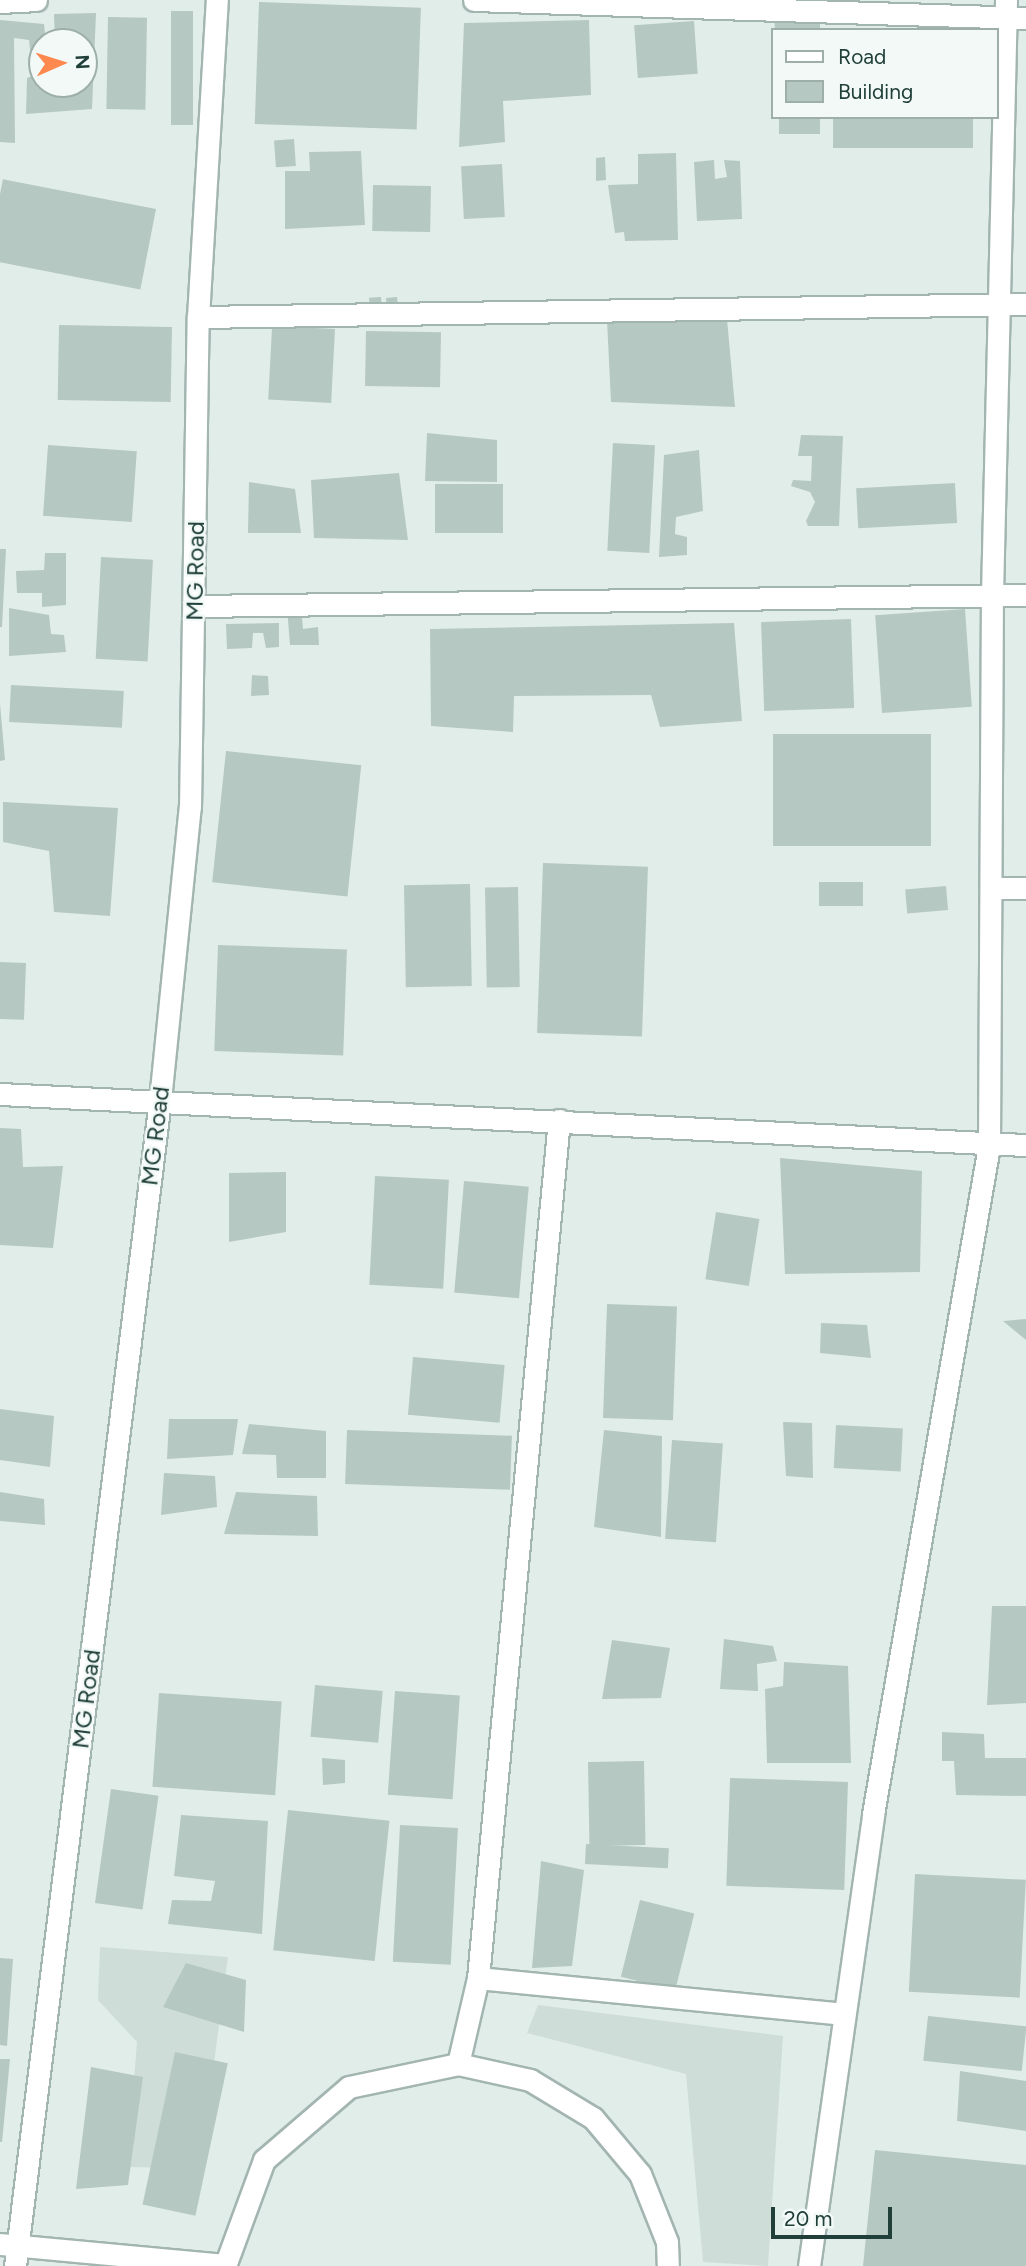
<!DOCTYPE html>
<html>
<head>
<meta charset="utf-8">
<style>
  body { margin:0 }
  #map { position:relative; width:1026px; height:2266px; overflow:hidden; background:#e1ede9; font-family:Figtree,sans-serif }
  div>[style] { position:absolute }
  .built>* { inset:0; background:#cfddd8 }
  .building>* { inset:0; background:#b6c8c2; transform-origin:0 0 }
  .roads { filter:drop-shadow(2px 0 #a3b5b1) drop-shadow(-2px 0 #a3b5b1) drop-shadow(0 2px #a3b5b1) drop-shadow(0 -2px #a3b5b1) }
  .minor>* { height:21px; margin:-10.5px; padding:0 10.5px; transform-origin:10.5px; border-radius:10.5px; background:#fff }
  .tertiary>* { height:21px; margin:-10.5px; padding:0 10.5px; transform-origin:10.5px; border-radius:10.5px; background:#fff }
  span { translate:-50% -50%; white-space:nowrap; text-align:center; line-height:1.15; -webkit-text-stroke:5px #f2f9f6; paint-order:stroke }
  .street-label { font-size:24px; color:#203f39 }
  .legend { position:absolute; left:771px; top:28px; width:228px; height:91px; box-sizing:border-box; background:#f2f9f6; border:2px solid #9eafaa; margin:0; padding:9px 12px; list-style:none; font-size:21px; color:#203f39 }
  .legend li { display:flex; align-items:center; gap:14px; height:35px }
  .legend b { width:35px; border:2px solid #9eafaa }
  .north { position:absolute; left:28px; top:28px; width:70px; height:70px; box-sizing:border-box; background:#f2f9f6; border:2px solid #9eafaa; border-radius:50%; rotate:87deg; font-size:19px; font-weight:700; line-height:28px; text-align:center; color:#203f39 }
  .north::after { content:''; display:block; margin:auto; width:24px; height:32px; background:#fe884e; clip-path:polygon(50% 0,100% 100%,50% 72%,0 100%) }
  .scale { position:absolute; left:771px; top:2207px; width:121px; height:32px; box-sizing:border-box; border:4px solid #203f39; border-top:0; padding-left:9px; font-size:21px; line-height:24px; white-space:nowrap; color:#203f39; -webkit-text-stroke:5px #f2f9f6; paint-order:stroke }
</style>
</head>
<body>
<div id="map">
  <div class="built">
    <div style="clip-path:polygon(100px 1947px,228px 1957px,211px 2086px,183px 2168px,127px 2167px,137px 2042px,98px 2000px)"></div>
    <div style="clip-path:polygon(538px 2005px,783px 2036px,768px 2266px,703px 2262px,686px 2074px,527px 2033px)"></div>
  </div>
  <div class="building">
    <div style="left:259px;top:2px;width:162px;height:122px;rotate:2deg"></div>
    <div style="left:171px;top:11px;width:22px;height:114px"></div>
    <div style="clip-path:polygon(96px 13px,92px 109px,26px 114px,27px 78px,42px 72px,42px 84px,84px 84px,84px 42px,55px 42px,54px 14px)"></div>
    <div style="clip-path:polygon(774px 15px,820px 17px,820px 30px,775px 30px)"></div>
    <div style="left:108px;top:17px;width:39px;height:92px;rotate:1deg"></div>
    <div style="clip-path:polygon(0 20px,44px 24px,46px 42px,30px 50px,29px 40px,14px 38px,15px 143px,0 142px)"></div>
    <div style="clip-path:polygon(589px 20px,591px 95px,503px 101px,505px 142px,459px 147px,464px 23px)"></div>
    <div style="left:694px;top:21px;width:53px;height:60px;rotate:86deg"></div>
    <div style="left:779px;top:117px;width:41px;height:17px"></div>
    <div style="left:833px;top:117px;width:140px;height:31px"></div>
    <div style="left:294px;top:139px;width:27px;height:20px;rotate:86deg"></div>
    <div style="clip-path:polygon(361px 151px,365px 225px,285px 229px,285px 171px,310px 171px,309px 152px)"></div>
    <div style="clip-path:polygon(676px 153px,678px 240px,625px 241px,624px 232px,615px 233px,608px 185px,638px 184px,638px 154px)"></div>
    <div style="clip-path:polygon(605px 157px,606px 180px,596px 181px,596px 158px)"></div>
    <div style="clip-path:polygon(714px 160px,715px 179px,727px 177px,724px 160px,740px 161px,742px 219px,697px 221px,694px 162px)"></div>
    <div style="left:502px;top:164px;width:53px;height:41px;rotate:87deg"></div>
    <div style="left:373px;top:185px;width:58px;height:46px;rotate:1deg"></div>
    <div style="left:156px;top:209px;width:82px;height:156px;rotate:101deg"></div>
    <div style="left:381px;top:297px;width:13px;height:12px;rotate:86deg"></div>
    <div style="clip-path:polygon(397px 297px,398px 306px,387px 309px,386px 298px)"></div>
    <div style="clip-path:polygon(727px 319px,735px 407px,611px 402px,607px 320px)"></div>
    <div style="left:59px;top:325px;width:113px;height:75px;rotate:1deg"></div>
    <div style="left:335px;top:329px;width:74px;height:63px;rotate:93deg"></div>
    <div style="left:366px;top:331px;width:75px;height:55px;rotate:1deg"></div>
    <div style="clip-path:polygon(427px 433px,497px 440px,497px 482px,425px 481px)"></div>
    <div style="clip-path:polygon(801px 435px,843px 436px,839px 526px,808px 526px,806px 521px,815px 502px,810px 492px,791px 486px,793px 480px,811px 481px,812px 456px,798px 456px)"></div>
    <div style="left:613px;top:443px;width:42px;height:108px;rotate:3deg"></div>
    <div style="left:48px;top:445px;width:89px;height:71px;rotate:4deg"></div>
    <div style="clip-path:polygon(699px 450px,703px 511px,676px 517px,675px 534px,687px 537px,687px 555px,659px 557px,664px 455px)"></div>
    <div style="clip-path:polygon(399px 473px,408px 540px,314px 538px,311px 480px)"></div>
    <div style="clip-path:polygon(249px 482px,295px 489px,301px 533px,248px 533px)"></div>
    <div style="left:955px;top:483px;width:40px;height:99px;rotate:87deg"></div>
    <div style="left:435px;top:484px;width:68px;height:49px"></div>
    <div style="clip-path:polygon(0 549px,6px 549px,2px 627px,0 627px)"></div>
    <div style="clip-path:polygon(45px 553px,66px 553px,66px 605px,42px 607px,42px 593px,17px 593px,16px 571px,44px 570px)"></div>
    <div style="left:101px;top:557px;width:52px;height:102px;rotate:3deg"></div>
    <div style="clip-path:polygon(287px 607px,301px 607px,303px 629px,318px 627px,319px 645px,290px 645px)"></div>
    <div style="clip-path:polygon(9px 608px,49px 615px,51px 634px,64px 635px,66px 652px,9px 656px)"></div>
    <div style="left:965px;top:609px;width:98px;height:90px;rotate:86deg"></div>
    <div style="left:851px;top:619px;width:89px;height:90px;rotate:88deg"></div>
    <div style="clip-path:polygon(279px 623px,279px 647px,266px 648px,263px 633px,253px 633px,252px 648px,227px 649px,226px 624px)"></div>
    <div style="clip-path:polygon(734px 623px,742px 721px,660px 727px,651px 695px,514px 696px,513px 732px,431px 726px,430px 629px)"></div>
    <div style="clip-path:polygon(252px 675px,268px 676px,269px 695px,251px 696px)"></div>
    <div style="left:11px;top:685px;width:113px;height:37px;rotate:3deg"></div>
    <div style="clip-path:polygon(0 704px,5px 760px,0 761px)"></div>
    <div style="left:773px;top:734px;width:158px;height:112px"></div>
    <div style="left:226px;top:751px;width:136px;height:132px;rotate:6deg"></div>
    <div style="clip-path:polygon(3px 802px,118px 808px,110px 916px,54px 912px,49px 851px,3px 842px)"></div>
    <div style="left:543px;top:863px;width:105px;height:170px;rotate:2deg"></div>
    <div style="left:863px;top:882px;width:24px;height:44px;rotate:90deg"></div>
    <div style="left:470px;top:884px;width:102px;height:66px;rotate:89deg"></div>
    <div style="left:946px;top:886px;width:24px;height:41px;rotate:85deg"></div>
    <div style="left:518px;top:887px;width:100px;height:33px;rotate:89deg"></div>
    <div style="left:218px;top:945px;width:129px;height:106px;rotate:2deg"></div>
    <div style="left:0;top:962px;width:26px;height:57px;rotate:2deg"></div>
    <div style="clip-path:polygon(0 1128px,21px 1129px,23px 1167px,63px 1166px,53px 1248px,0 1245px)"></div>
    <div style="clip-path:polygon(780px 1158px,922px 1171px,920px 1272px,785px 1274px)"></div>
    <div style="clip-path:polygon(286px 1172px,286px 1232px,229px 1242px,229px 1173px)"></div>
    <div style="left:375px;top:1176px;width:74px;height:109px;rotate:3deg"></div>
    <div style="left:464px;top:1181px;width:65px;height:112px;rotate:5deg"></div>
    <div style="left:716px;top:1212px;width:44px;height:68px;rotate:9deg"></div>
    <div style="left:607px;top:1304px;width:70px;height:114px;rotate:2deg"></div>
    <div style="clip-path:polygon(1026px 1319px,1026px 1340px,1003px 1321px)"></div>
    <div style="clip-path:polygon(821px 1323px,867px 1325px,871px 1358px,820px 1353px)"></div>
    <div style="left:413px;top:1357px;width:92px;height:58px;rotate:5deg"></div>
    <div style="clip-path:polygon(0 1409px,54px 1416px,50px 1467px,0 1460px)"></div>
    <div style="clip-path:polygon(169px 1419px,238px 1419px,233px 1455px,167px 1459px)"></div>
    <div style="clip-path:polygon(783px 1422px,812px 1423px,813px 1478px,786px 1476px)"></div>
    <div style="clip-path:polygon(249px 1424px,326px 1431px,326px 1478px,277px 1478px,276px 1455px,242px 1454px)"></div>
    <div style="left:836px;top:1425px;width:67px;height:43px;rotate:3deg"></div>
    <div style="left:347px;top:1430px;width:165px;height:54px;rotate:2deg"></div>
    <div style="clip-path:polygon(604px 1430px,662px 1436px,661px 1537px,594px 1527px)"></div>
    <div style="left:672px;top:1440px;width:51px;height:99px;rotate:4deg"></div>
    <div style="clip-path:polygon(164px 1473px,215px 1476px,217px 1507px,161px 1515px)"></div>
    <div style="clip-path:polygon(0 1492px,44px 1499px,45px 1525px,0 1521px)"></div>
    <div style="clip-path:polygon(236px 1492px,317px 1496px,318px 1536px,224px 1534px)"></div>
    <div style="clip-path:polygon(992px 1606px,1026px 1606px,1026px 1703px,987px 1705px)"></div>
    <div style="clip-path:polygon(724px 1639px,773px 1646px,777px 1661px,757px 1664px,758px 1691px,720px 1689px)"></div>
    <div style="clip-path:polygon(612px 1640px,670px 1648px,661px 1698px,602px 1699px)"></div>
    <div style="clip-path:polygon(784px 1662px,848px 1666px,851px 1763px,767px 1763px,765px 1689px,783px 1686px)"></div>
    <div style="left:315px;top:1685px;width:68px;height:52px;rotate:5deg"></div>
    <div style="left:395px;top:1691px;width:65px;height:104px;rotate:4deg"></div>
    <div style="left:159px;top:1693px;width:123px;height:94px;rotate:4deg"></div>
    <div style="clip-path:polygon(942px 1732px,984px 1734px,985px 1758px,1026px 1758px,1026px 1796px,956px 1795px,954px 1761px,942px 1761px)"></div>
    <div style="clip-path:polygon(322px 1758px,345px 1760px,345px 1783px,323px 1785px)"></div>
    <div style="left:644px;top:1761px;width:84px;height:56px;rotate:89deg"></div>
    <div style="left:848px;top:1782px;width:108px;height:118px;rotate:92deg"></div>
    <div style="left:111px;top:1789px;width:48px;height:115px;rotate:8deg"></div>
    <div style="left:288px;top:1810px;width:102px;height:141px;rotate:6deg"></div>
    <div style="clip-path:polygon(181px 1815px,268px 1821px,262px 1934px,168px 1924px,172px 1900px,211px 1901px,215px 1881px,174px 1876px)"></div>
    <div style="left:400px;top:1825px;width:58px;height:137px;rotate:3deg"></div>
    <div style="left:586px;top:1844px;width:83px;height:20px;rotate:3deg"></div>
    <div style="clip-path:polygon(541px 1861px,584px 1870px,572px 1966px,532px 1968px)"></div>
    <div style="left:915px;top:1874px;width:111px;height:118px;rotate:3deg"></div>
    <div style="left:640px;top:1900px;width:56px;height:79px;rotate:14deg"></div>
    <div style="clip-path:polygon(0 1958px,13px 1959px,7px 2046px,0 2045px)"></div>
    <div style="clip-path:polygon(186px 1963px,246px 1980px,244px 2032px,163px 2007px)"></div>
    <div style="left:928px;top:2016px;width:99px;height:45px;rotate:6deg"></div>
    <div style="left:175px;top:2052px;width:54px;height:156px;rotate:12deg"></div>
    <div style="clip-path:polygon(0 2059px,10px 2059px,2px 2142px,0 2142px)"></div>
    <div style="clip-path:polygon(91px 2067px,143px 2077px,128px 2185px,76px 2189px)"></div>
    <div style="clip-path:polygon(960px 2071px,1026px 2081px,1026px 2131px,957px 2121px)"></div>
    <div style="clip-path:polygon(875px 2150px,1026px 2165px,1026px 2266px,863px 2266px)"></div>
  </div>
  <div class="roads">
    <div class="minor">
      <div style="left:474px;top:0;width:552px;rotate:1.87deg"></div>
      <div style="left:0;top:2px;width:36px;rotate:-3deg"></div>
      <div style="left:198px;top:317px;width:828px;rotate:-0.9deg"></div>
      <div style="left:195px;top:606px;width:831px;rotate:-0.76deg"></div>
      <div style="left:992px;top:888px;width:34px"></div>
      <div style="left:478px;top:1978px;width:368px;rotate:5.6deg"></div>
      <div style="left:458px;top:2064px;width:88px;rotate:-76.9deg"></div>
      <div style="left:478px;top:1978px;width:862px;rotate:-84.61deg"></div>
      <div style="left:0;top:2244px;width:226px;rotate:5.3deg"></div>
      <div style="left:15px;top:2266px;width:1175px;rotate:-82.91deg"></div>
      <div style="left:160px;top:1100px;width:295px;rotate:-84.2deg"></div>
      <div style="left:190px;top:807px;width:490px;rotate:-89.1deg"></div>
      <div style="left:198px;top:317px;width:318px;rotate:-86.6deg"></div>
      <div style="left:225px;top:2266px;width:113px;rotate:-69.8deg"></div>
      <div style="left:264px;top:2160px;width:112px;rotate:-40.7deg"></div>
      <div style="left:349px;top:2087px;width:111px;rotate:-11.9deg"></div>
      <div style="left:458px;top:2064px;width:74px;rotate:12.5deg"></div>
      <div style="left:530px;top:2080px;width:74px;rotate:31.1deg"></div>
      <div style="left:593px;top:2118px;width:73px;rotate:50deg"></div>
      <div style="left:640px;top:2174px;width:73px;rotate:68.3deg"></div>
      <div style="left:667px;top:2242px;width:24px;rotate:88deg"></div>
      <div style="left:809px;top:2266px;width:457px;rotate:-81.9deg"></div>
      <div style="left:873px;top:1814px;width:678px;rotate:-80.15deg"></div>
      <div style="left:989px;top:1146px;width:551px;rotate:-89.69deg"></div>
      <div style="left:992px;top:595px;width:595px;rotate:-88.65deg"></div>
    </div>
    <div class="tertiary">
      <div style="left:0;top:1094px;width:1027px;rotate:2.85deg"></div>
    </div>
  </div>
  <div class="street-label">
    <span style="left:195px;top:571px;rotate:-89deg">MG Road</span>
    <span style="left:155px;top:1136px;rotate:-83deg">MG Road</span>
    <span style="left:86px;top:1699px;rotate:-83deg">MG Road</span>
  </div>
  <ul class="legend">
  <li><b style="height:9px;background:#fff"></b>Road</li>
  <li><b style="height:19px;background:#b6c8c2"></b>Building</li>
  </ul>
  <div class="north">N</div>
  <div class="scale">20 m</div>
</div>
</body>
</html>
